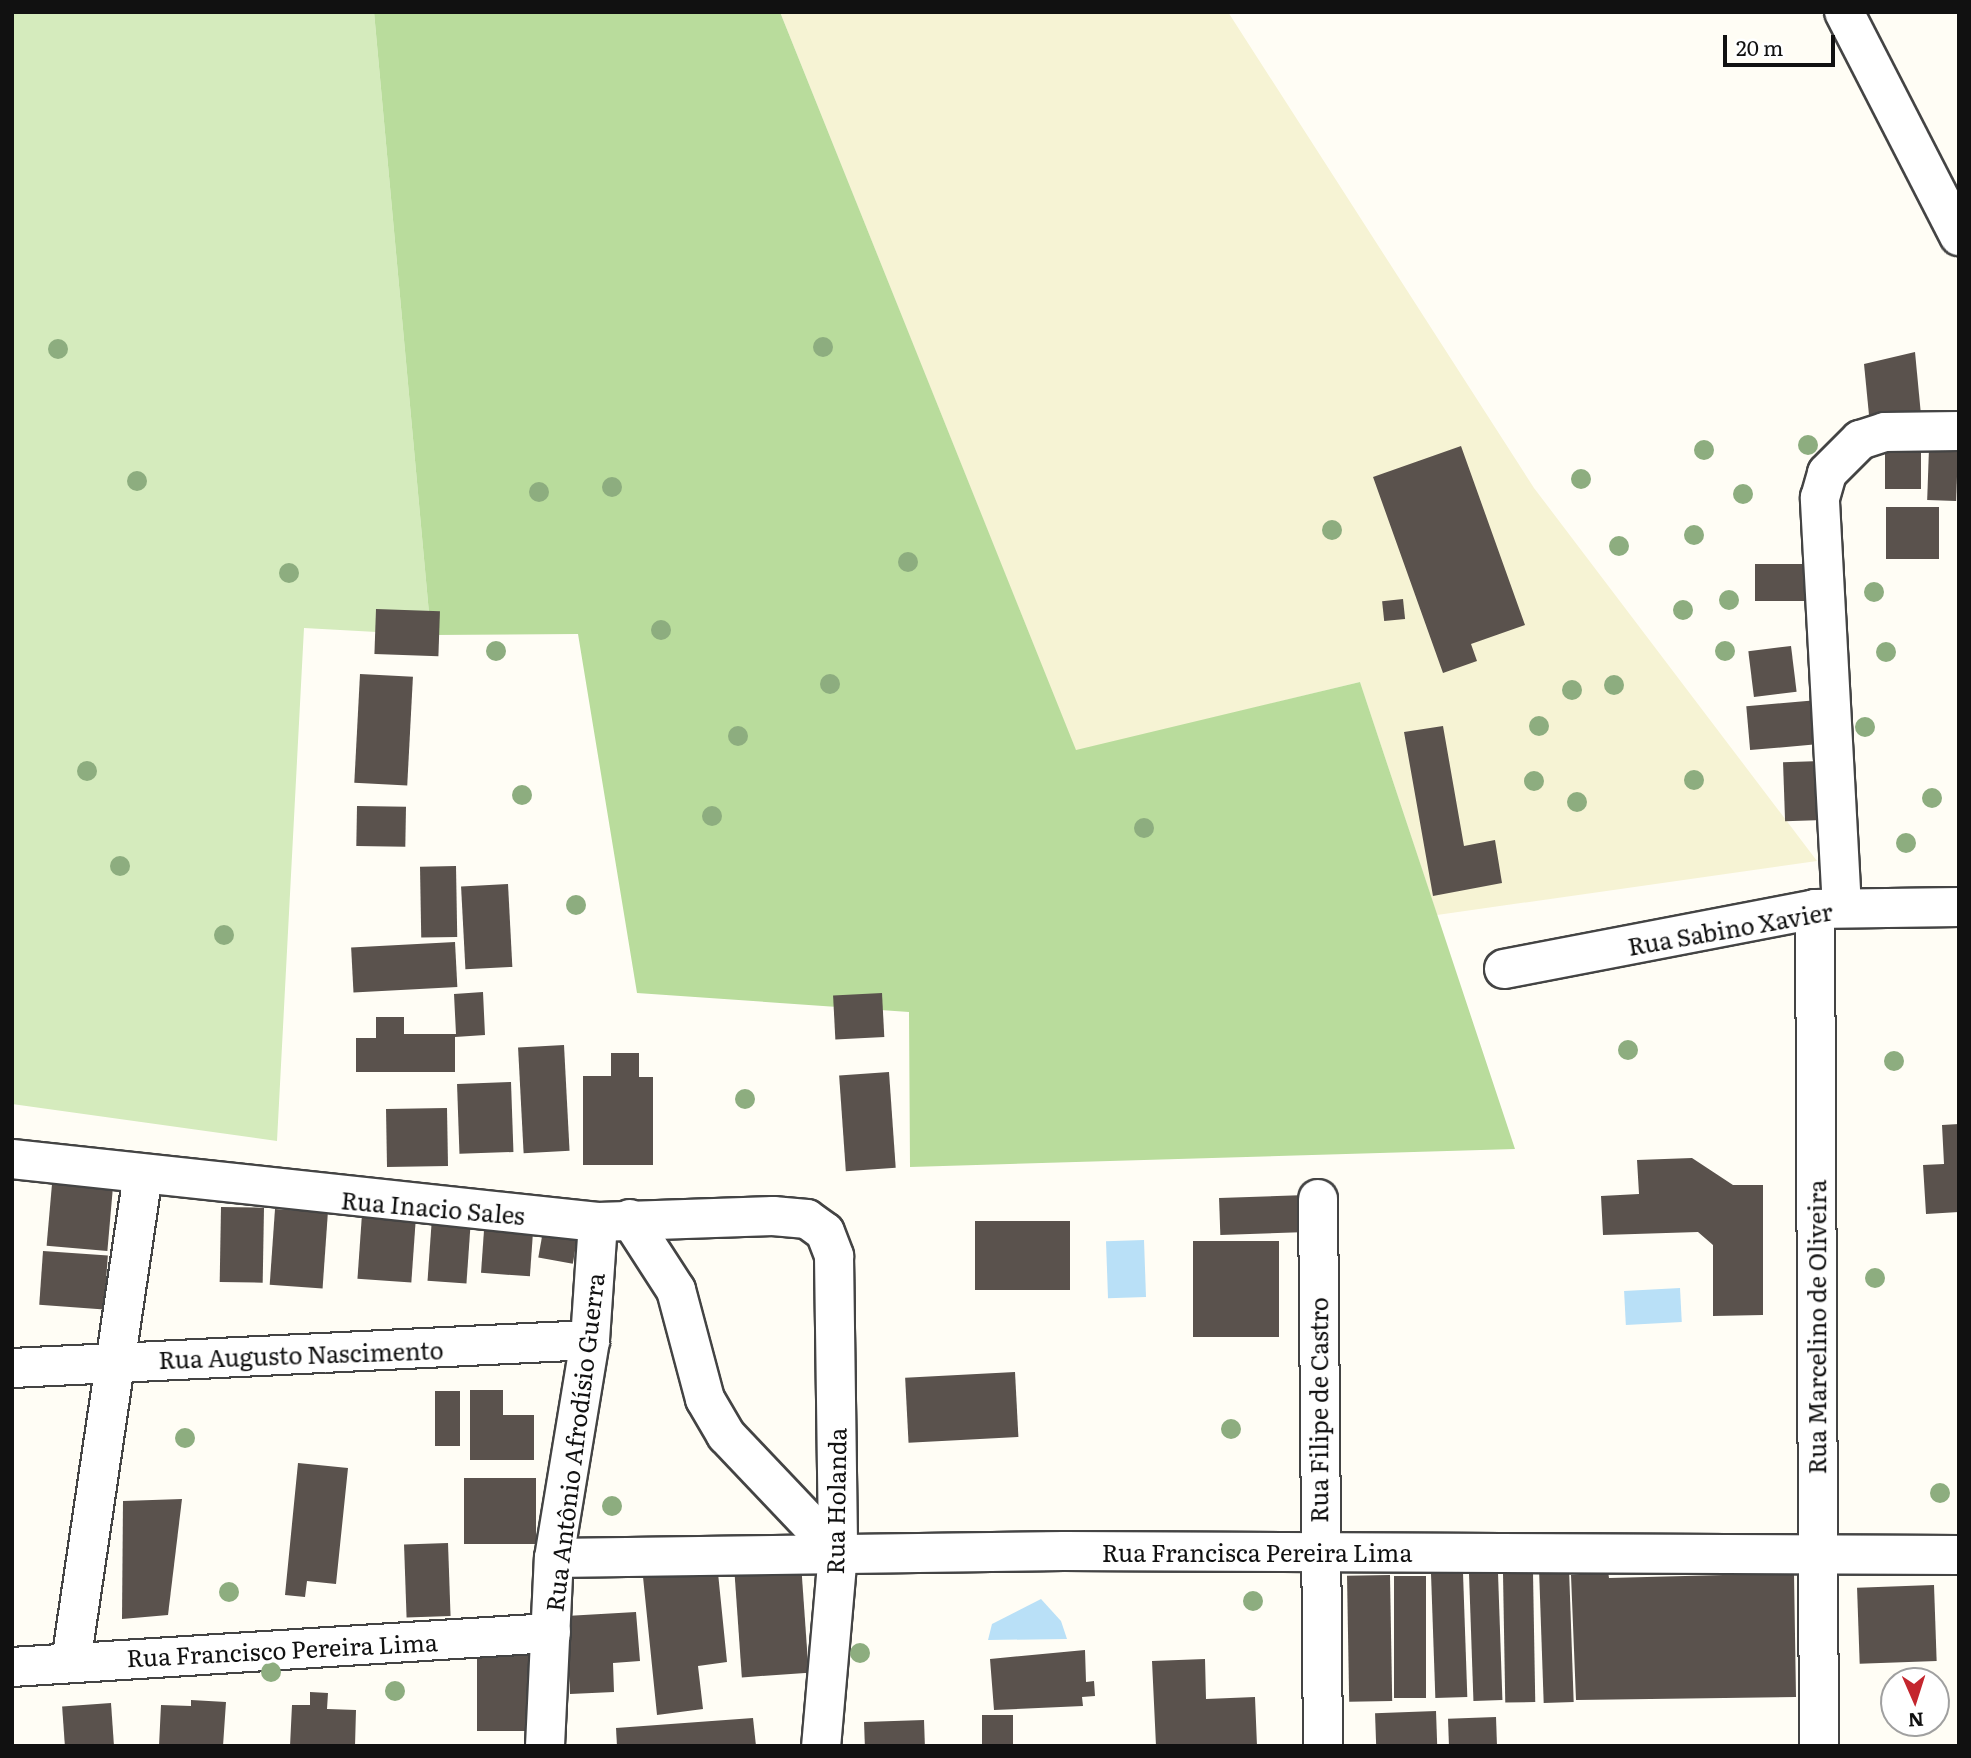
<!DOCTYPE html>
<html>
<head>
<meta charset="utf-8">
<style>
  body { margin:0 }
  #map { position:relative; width:1971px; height:1758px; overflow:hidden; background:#fffdf5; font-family:Literata,serif }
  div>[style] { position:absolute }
  .farmland>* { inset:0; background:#f6f3d4 }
  .green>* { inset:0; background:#d5ebbd }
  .forest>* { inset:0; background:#b9dc9c }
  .water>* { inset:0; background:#b9e0f7; transform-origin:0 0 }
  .building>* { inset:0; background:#5a524d; transform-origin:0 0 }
  .roads { filter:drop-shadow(2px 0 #444) drop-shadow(-2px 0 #444) drop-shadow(0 2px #444) drop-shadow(0 -2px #444) }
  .minor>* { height:38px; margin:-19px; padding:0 19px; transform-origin:19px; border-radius:19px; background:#fff }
  .trees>* { width:20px; height:20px; margin:-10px; border-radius:50%; background:#8dad7f }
  span { translate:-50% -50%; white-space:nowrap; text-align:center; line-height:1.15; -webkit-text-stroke:7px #fff; paint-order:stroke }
  .street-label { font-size:24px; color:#111 }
  .frame { position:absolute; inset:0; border:14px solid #111; pointer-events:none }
  .north { position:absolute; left:1880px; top:1667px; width:70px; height:70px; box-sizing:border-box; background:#fff; border:2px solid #a0a0a0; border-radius:50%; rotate:177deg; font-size:19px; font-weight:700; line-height:28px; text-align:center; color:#111 }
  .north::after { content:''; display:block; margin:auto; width:24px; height:32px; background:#c4262e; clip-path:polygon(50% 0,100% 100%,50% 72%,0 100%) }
  .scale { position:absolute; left:1723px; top:35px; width:112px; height:32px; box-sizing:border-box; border:4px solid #111; border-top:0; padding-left:9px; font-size:21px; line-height:24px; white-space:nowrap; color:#111; -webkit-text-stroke:5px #fff; paint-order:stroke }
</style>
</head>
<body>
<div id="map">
  <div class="farmland">
    <div style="clip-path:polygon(780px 12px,1228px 12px,1534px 488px,1817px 861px,1437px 915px,1360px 682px,1076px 751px)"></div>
  </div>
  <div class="green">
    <div style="clip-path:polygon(12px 12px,374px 12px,431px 635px,304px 628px,277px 1141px,12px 1104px)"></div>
  </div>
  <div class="forest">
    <div style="clip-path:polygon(374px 12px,780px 12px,1076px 750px,1360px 682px,1515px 1149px,910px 1167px,909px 1012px,637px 993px,578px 634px,431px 635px)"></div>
  </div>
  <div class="water">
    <div style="left:1144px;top:1240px;width:57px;height:38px;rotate:88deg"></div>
    <div style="left:1680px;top:1288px;width:34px;height:56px;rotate:87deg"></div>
    <div style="clip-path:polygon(1041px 1599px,1061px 1621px,1067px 1639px,988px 1640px,992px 1624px)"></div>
  </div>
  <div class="building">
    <div style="clip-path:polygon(1915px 352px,1921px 415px,1869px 415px,1864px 364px)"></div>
    <div style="clip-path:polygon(1461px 446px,1525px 625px,1471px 644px,1477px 661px,1443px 673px,1373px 477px)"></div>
    <div style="left:1921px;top:446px;width:43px;height:36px;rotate:90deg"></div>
    <div style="left:1929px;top:448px;width:29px;height:52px;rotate:2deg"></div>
    <div style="left:1886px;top:507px;width:53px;height:52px"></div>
    <div style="left:1755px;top:564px;width:51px;height:37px"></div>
    <div style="left:1403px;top:599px;width:20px;height:21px;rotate:84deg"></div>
    <div style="left:376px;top:609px;width:64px;height:45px;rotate:2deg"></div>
    <div style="left:1791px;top:646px;width:46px;height:43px;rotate:83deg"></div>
    <div style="left:360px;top:674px;width:53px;height:109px;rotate:3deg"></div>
    <div style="left:1818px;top:700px;width:44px;height:72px;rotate:85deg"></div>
    <div style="clip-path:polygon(1443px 726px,1464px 846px,1495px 840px,1502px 883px,1433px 896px,1404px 732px)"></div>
    <div style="left:1821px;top:761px;width:59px;height:38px;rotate:88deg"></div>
    <div style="left:357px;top:806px;width:49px;height:40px;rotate:1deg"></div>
    <div style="left:456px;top:866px;width:71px;height:36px;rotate:89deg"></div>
    <div style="left:508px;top:884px;width:83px;height:47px;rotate:87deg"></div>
    <div style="left:455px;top:942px;width:45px;height:104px;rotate:87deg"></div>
    <div style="clip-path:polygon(483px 992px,485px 1035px,455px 1037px,455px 1072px,356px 1072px,356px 1038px,376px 1038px,376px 1017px,404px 1017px,404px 1034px,456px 1034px,454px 994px)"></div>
    <div style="left:882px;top:993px;width:44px;height:49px;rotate:87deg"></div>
    <div style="left:564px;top:1045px;width:106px;height:46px;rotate:87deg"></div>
    <div style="clip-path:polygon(611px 1053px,639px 1053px,639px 1077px,653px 1077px,653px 1165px,583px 1165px,583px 1076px,611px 1076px)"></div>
    <div style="left:889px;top:1072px;width:96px;height:50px;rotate:86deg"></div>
    <div style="left:511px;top:1082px;width:70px;height:54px;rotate:88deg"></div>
    <div style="left:447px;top:1108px;width:58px;height:61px;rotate:89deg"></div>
    <div style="clip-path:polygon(1959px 1124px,1959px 1212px,1926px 1214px,1923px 1165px,1944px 1164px,1942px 1125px)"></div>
    <div style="clip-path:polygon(1692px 1158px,1733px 1185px,1763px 1185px,1763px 1315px,1713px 1316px,1713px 1245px,1698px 1232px,1603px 1235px,1601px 1196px,1639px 1194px,1637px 1160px)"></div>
    <div style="left:52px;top:1184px;width:61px;height:62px;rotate:5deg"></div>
    <div style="left:1306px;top:1195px;width:37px;height:87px;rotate:88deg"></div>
    <div style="left:221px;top:1207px;width:43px;height:75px;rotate:1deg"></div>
    <div style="left:275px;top:1209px;width:53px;height:76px;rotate:4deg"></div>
    <div style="left:362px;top:1214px;width:54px;height:65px;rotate:4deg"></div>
    <div style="left:485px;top:1216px;width:49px;height:57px;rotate:4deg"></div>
    <div style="left:432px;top:1217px;width:39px;height:64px;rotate:4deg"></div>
    <div style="left:975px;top:1221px;width:95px;height:69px"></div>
    <div style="left:543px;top:1231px;width:35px;height:27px;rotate:10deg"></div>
    <div style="left:1193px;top:1241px;width:86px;height:96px"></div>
    <div style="left:43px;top:1251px;width:65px;height:54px;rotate:4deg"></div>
    <div style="left:1015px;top:1372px;width:65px;height:110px;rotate:87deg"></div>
    <div style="clip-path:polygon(470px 1390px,503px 1390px,503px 1415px,534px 1415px,534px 1460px,470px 1460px)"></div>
    <div style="left:435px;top:1391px;width:25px;height:55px"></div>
    <div style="clip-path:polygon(298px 1463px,348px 1468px,336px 1584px,307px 1581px,305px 1597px,285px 1595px)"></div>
    <div style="left:536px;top:1478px;width:66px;height:72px;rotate:90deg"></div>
    <div style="clip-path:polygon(182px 1499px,168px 1615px,122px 1619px,123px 1501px)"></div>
    <div style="left:448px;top:1543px;width:73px;height:44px;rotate:88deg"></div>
    <div style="clip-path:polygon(717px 1563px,727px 1662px,698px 1666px,703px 1709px,657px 1715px,642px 1567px)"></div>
    <div style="left:801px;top:1563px;width:110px;height:67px;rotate:86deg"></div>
    <div style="left:1569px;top:1568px;width:134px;height:30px;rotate:88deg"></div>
    <div style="clip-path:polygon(1608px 1571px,1609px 1578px,1794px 1573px,1796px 1697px,1576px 1700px,1571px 1575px)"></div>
    <div style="left:1463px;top:1573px;width:124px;height:32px;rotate:88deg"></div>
    <div style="left:1498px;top:1573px;width:127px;height:29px;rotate:88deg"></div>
    <div style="left:1533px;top:1573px;width:129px;height:30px;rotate:89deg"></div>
    <div style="left:1390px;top:1575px;width:126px;height:43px;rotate:89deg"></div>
    <div style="left:1394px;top:1576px;width:32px;height:122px"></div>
    <div style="left:1934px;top:1585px;width:76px;height:77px;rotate:88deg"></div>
    <div style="clip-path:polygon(636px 1612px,640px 1661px,613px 1663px,614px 1692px,570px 1694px,566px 1616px)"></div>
    <div style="clip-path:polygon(1085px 1650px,1086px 1682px,1094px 1681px,1095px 1696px,1082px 1697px,1083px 1706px,994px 1710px,990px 1659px)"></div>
    <div style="left:477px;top:1654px;width:52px;height:77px"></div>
    <div style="clip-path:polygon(1205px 1659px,1206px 1699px,1255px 1697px,1257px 1746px,1156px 1746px,1152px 1661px)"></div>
    <div style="clip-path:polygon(310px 1692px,328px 1693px,327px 1709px,356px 1710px,355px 1746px,290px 1746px,292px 1705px,310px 1705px)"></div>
    <div style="clip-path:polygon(191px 1700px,226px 1702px,223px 1746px,159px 1746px,161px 1705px,191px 1706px)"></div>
    <div style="left:111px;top:1703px;width:43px;height:49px;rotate:86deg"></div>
    <div style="left:1436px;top:1711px;width:35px;height:61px;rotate:88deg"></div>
    <div style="left:1013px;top:1715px;width:31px;height:31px;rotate:90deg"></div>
    <div style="left:1496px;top:1717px;width:29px;height:48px;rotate:88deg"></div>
    <div style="clip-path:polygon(753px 1718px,756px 1746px,617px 1746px,616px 1728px)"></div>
    <div style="left:924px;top:1720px;width:26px;height:60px;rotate:88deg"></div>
  </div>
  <div class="roads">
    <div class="minor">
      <div style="left:1844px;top:12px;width:252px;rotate:62.8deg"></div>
      <div style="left:1842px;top:908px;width:411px;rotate:-93.1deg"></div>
      <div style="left:1820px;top:498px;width:26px;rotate:-74deg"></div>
      <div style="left:1827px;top:473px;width:47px;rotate:-45deg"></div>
      <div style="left:1860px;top:440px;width:26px;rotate:-18deg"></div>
      <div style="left:1885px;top:432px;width:74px;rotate:-0.8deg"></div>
      <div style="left:1815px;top:909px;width:837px;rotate:89.73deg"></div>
      <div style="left:1504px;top:969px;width:317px;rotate:-10.9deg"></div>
      <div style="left:1815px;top:909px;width:144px;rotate:-0.8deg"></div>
      <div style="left:12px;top:1159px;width:589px;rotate:6.14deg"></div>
      <div style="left:598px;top:1222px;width:175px;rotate:-2deg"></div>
      <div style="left:773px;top:1216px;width:34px;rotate:5deg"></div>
      <div style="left:807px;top:1219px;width:22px;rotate:36deg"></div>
      <div style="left:825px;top:1232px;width:26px;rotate:69deg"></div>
      <div style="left:834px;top:1256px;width:297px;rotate:89.2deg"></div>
      <div style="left:838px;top:1553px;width:194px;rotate:95deg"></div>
      <div style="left:1318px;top:1199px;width:547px;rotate:89.48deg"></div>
      <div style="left:630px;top:1219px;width:85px;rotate:57.1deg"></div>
      <div style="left:676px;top:1290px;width:113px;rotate:75.1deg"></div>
      <div style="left:705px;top:1399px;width:42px;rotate:59.7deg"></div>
      <div style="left:726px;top:1435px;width:163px;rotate:46.5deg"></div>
      <div style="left:12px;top:1368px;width:579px;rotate:-2.77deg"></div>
      <div style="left:554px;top:1558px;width:510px;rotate:-0.79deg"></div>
      <div style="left:1064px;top:1551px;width:895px;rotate:0.26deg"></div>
      <div style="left:71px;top:1662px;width:490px;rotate:-81.6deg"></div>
      <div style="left:12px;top:1667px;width:540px;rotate:-3.61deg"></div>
      <div style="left:545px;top:1746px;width:188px;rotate:-87.3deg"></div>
      <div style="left:554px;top:1558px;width:221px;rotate:-80.6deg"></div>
      <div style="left:590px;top:1340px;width:118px;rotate:-86.1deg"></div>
    </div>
  </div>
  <div class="trees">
    <div style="left:823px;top:347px"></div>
    <div style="left:58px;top:349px"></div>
    <div style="left:1808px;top:445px"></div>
    <div style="left:1704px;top:450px"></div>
    <div style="left:1581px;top:479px"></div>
    <div style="left:137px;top:481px"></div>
    <div style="left:612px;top:487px"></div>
    <div style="left:539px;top:492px"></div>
    <div style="left:1743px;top:494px"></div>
    <div style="left:1332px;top:530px"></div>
    <div style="left:1694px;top:535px"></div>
    <div style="left:1619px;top:546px"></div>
    <div style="left:908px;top:562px"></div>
    <div style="left:289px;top:573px"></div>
    <div style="left:1874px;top:592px"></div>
    <div style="left:1729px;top:600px"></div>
    <div style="left:1683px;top:610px"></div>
    <div style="left:661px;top:630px"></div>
    <div style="left:496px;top:651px"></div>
    <div style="left:1725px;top:651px"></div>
    <div style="left:1886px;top:652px"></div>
    <div style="left:830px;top:684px"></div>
    <div style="left:1614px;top:685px"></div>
    <div style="left:1572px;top:690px"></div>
    <div style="left:1539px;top:726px"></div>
    <div style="left:1865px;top:727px"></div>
    <div style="left:738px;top:736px"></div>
    <div style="left:87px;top:771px"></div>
    <div style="left:1694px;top:780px"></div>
    <div style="left:1534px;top:781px"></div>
    <div style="left:522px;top:795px"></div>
    <div style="left:1932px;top:798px"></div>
    <div style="left:1577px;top:802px"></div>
    <div style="left:712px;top:816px"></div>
    <div style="left:1144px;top:828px"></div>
    <div style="left:1906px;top:843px"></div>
    <div style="left:120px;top:866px"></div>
    <div style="left:576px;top:905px"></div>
    <div style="left:224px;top:935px"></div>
    <div style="left:1628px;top:1050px"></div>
    <div style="left:1894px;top:1061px"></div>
    <div style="left:745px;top:1099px"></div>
    <div style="left:1875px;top:1278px"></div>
    <div style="left:1231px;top:1429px"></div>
    <div style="left:185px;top:1438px"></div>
    <div style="left:1940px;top:1493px"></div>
    <div style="left:612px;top:1506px"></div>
    <div style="left:229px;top:1592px"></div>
    <div style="left:1253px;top:1601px"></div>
    <div style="left:860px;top:1653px"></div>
    <div style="left:271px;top:1672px"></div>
    <div style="left:395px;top:1691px"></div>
  </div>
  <div class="street-label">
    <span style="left:1730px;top:928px;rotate:-10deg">Rua Sabino Xavier</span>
    <span style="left:433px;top:1207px;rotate:5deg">Rua Inacio Sales</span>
    <span style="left:1816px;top:1327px;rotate:-90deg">Rua Marcelino de Oliveira</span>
    <span style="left:301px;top:1354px;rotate:-2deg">Rua Augusto Nascimento</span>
    <span style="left:1318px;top:1410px;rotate:-90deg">Rua Filipe de Castro</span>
    <span style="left:574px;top:1442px;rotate:-83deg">Rua Antônio Afrodísio Guerra</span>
    <span style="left:835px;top:1501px;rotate:-89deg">Rua Holanda</span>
    <span style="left:1257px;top:1552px">Rua Francisca Pereira Lima</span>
    <span style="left:282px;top:1649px;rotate:-3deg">Rua Francisco Pereira Lima</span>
  </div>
  <div class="frame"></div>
  <div class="north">N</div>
  <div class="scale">20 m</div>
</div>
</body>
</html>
